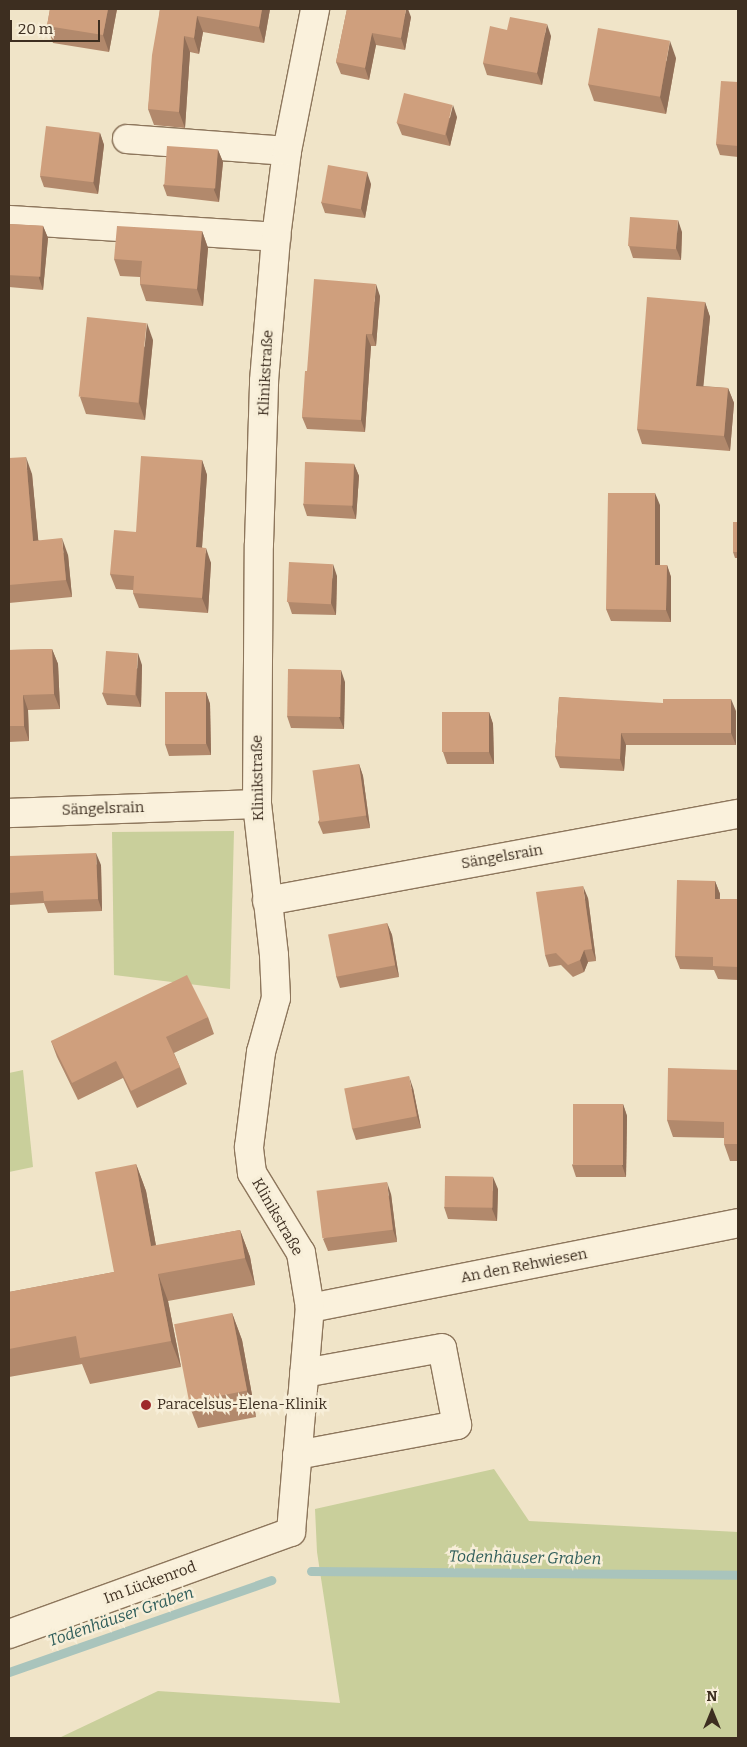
<!DOCTYPE html>
<html>
<head>
<meta charset="utf-8">
<style>
  body { margin:0 }
  #map { position:relative; width:747px; height:1747px; overflow:hidden; background:#f0e4c8; font-family:Bitter,serif }
  div>[style] { position:absolute }
  .green>* { inset:0; background:#c9cf9b }
  .stream>* { height:9px; margin:-4.5px; padding:0 4.5px; transform-origin:4.5px; border-radius:4.5px; background:#a9c4bc }
  .roads { filter:drop-shadow(1px 0 #8d765c) drop-shadow(-1px 0 #8d765c) drop-shadow(0 1px #8d765c) drop-shadow(0 -1px #8d765c) }
  .minor>* { height:28px; margin:-14px; padding:0 14px; transform-origin:14px; border-radius:14px; background:#faf1dc }
  .wall>* { inset:0; background:#b2896c }
  .shaded-wall>* { inset:0; background:#916f58 }
  .building>* { inset:0; background:#cf9f7d; transform-origin:0 0 }
  .dots>* { width:14px; height:14px; translate:-50% -50%; box-sizing:border-box; border:2px solid #f7eed8; border-radius:50% }
  span { translate:-50% -50%; white-space:nowrap; text-align:center; line-height:1.15; -webkit-text-stroke:5px #f7eed8; paint-order:stroke }
  .street-label { font-size:15px; color:#3d2e20 }
  .poi-label { font-size:15px; color:#3d2e20 }
  .left { translate:0 -50%; text-align:left }
  .water-label { font-size:16px; color:#2f5d5a; font-style:italic }
  .frame { position:absolute; inset:0; border:10px solid #3d2e20; pointer-events:none }
  .north { position:absolute; left:687px; top:1687px; width:50px; height:50px; -webkit-text-stroke:4px #f7eed8; paint-order:stroke; rotate:0deg; font-size:14px; font-weight:700; line-height:20px; text-align:center; color:#3d2e20 }
  .north::after { content:''; display:block; margin:auto; width:18px; height:22px; background:#3d2e20; clip-path:polygon(50% 0,100% 100%,50% 72%,0 100%) }
  .scale { position:absolute; left:10px; top:20px; width:90px; height:22px; box-sizing:border-box; border:2px solid #3d2e20; border-top:0; padding-left:6px; font-size:15px; line-height:18px; white-space:nowrap; color:#3d2e20; -webkit-text-stroke:4px #f7eed8; paint-order:stroke }
</style>
</head>
<body>
<div id="map">
  <div class="green">
    <div style="clip-path:polygon(234px 831px,230px 989px,114px 975px,112px 832px)"></div>
    <div style="clip-path:polygon(23px 1070px,33px 1167px,9px 1172px,9px 1073px)"></div>
    <div style="clip-path:polygon(494px 1469px,529px 1521px,738px 1532px,738px 1738px,59px 1738px,158px 1691px,340px 1703px,317px 1552px,315px 1509px)"></div>
  </div>
  <div class="stream">
    <div style="left:311px;top:1571px;width:427px;rotate:0.5deg"></div>
    <div style="left:9px;top:1672px;width:278px;rotate:-19.3deg"></div>
  </div>
  <div class="roads">
    <div class="minor">
      <div style="left:127px;top:139px;width:160px;rotate:4.3deg"></div>
      <div style="left:9px;top:220px;width:268px;rotate:3.6deg"></div>
      <div style="left:9px;top:813px;width:248px;rotate:-2.1deg"></div>
      <div style="left:267px;top:901px;width:479px;rotate:-10.5deg"></div>
      <div style="left:310px;top:1308px;width:436px;rotate:-11.2deg"></div>
      <div style="left:297px;top:1455px;width:163px;rotate:-10.6deg"></div>
      <div style="left:457px;top:1425px;width:78px;rotate:-101deg"></div>
      <div style="left:442px;top:1348px;width:140px;rotate:169.7deg"></div>
      <div style="left:9px;top:1634px;width:300px;rotate:-19.9deg"></div>
      <div style="left:291px;top:1532px;width:225px;rotate:-85.2deg"></div>
      <div style="left:310px;top:1308px;width:56px;rotate:-99.3deg"></div>
      <div style="left:301px;top:1253px;width:94px;rotate:-121.5deg"></div>
      <div style="left:252px;top:1173px;width:26px;rotate:-97deg"></div>
      <div style="left:249px;top:1147px;width:96px;rotate:-82.8deg"></div>
      <div style="left:261px;top:1052px;width:56px;rotate:-74.5deg"></div>
      <div style="left:276px;top:998px;width:43px;rotate:-92.7deg"></div>
      <div style="left:274px;top:955px;width:152px;rotate:-96.4deg"></div>
      <div style="left:257px;top:804px;width:260px;rotate:-89.6deg"></div>
      <div style="left:259px;top:544px;width:163px;rotate:-88.2deg"></div>
      <div style="left:264px;top:381px;width:144px;rotate:-85.2deg"></div>
      <div style="left:276px;top:237px;width:87px;rotate:-82.7deg"></div>
      <div style="left:287px;top:151px;width:145px;rotate:-78.8deg"></div>
    </div>
  </div>
  <div class="wall">
    <div style="clip-path:polygon(50px 9px,117px 9px,109px 52px,53px 43px,47px 26px)"></div>
    <div style="clip-path:polygon(160px 9px,270px 9px,264px 43px,203px 32px,199px 54px,190px 52px,185px 128px,154px 125px,148px 109px)"></div>
    <div style="clip-path:polygon(347px 9px,411px 17px,405px 50px,376px 45px,369px 80px,341px 74px,336px 62px)"></div>
    <div style="clip-path:polygon(507px 30px,551px 36px,542px 85px,487px 75px,483px 63px)"></div>
    <div style="clip-path:polygon(676px 58px,666px 114px,594px 101px,588px 84px)"></div>
    <div style="clip-path:polygon(738px 82px,738px 157px,720px 155px,716px 144px)"></div>
    <div style="clip-path:polygon(457px 117px,450px 146px,402px 135px,397px 123px)"></div>
    <div style="clip-path:polygon(100px 133px,104px 145px,98px 194px,44px 187px,40px 176px)"></div>
    <div style="clip-path:polygon(218px 150px,223px 162px,219px 202px,167px 196px,163px 185px)"></div>
    <div style="clip-path:polygon(371px 184px,365px 218px,325px 213px,321px 202px)"></div>
    <div style="clip-path:polygon(9px 224px,43px 226px,48px 238px,43px 290px,9px 287px)"></div>
    <div style="clip-path:polygon(202px 231px,208px 248px,203px 306px,146px 301px,140px 284px,140px 277px,120px 276px,114px 259px)"></div>
    <div style="clip-path:polygon(682px 232px,681px 260px,633px 258px,629px 246px)"></div>
    <div style="clip-path:polygon(380px 296px,376px 346px,371px 346px,365px 432px,307px 429px,302px 417px,307px 371px)"></div>
    <div style="clip-path:polygon(705px 302px,710px 317px,703px 386px,728px 388px,734px 403px,730px 451px,642px 444px,637px 429px)"></div>
    <div style="clip-path:polygon(153px 340px,145px 420px,86px 414px,80px 397px)"></div>
    <div style="clip-path:polygon(9px 458px,32px 474px,38px 540px,68px 555px,72px 597px,9px 603px)"></div>
    <div style="clip-path:polygon(202px 460px,207px 475px,202px 547px,211px 563px,208px 613px,139px 608px,133px 593px,133px 590px,116px 589px,110px 574px,136px 532px)"></div>
    <div style="clip-path:polygon(354px 464px,359px 476px,356px 519px,307px 516px,303px 504px)"></div>
    <div style="clip-path:polygon(660px 505px,660px 565px,667px 565px,671px 577px,671px 622px,611px 621px,606px 609px)"></div>
    <div style="clip-path:polygon(738px 522px,738px 558px,735px 558px,733px 552px)"></div>
    <div style="clip-path:polygon(337px 576px,336px 615px,292px 614px,288px 602px)"></div>
    <div style="clip-path:polygon(52px 649px,58px 664px,60px 709px,28px 710px,29px 741px,9px 742px,9px 650px)"></div>
    <div style="clip-path:polygon(142px 665px,141px 707px,107px 705px,102px 693px)"></div>
    <div style="clip-path:polygon(345px 682px,344px 729px,291px 728px,287px 716px)"></div>
    <div style="clip-path:polygon(206px 692px,210px 704px,211px 755px,169px 756px,165px 744px)"></div>
    <div style="clip-path:polygon(559px 697px,736px 711px,736px 745px,626px 745px,624px 771px,560px 768px,555px 756px)"></div>
    <div style="clip-path:polygon(489px 712px,493px 724px,494px 764px,447px 764px,443px 752px)"></div>
    <div style="clip-path:polygon(359px 764px,363px 776px,370px 828px,323px 834px,318px 822px)"></div>
    <div style="clip-path:polygon(9px 856px,101px 865px,102px 911px,48px 913px,44px 903px,9px 905px)"></div>
    <div style="clip-path:polygon(715px 881px,720px 894px,720px 899px,738px 899px,738px 980px,718px 979px,714px 970px,680px 969px,675px 956px)"></div>
    <div style="clip-path:polygon(588px 898px,596px 961px,588px 962px,584px 972px,573px 977px,561px 965px,549px 967px,545px 955px)"></div>
    <div style="clip-path:polygon(387px 923px,392px 935px,399px 977px,340px 988px,336px 976px)"></div>
    <div style="clip-path:polygon(208px 1017px,214px 1034px,174px 1053px,180px 1067px,187px 1084px,137px 1108px,123px 1078px,78px 1100px,57px 1057px,51px 1041px)"></div>
    <div style="clip-path:polygon(738px 1070px,738px 1161px,730px 1161px,724px 1144px,724px 1138px,673px 1137px,667px 1120px)"></div>
    <div style="clip-path:polygon(413px 1088px,421px 1128px,356px 1140px,352px 1128px)"></div>
    <div style="clip-path:polygon(623px 1104px,627px 1116px,626px 1177px,576px 1177px,572px 1165px)"></div>
    <div style="clip-path:polygon(136px 1164px,146px 1191px,156px 1246px,240px 1230px,250px 1257px,255px 1285px,168px 1301px,181px 1367px,90px 1384px,82px 1364px,9px 1377px,9px 1292px,114px 1272px)"></div>
    <div style="clip-path:polygon(498px 1189px,497px 1221px,448px 1219px,444px 1207px)"></div>
    <div style="clip-path:polygon(391px 1194px,397px 1242px,328px 1251px,323px 1239px)"></div>
    <div style="clip-path:polygon(232px 1313px,242px 1340px,256px 1417px,198px 1428px,188px 1402px)"></div>
  </div>
  <div class="shaded-wall">
    <div style="clip-path:polygon(108px 9px,117px 9px,109px 52px,103px 35px)"></div>
    <div style="clip-path:polygon(262px 9px,270px 9px,264px 43px,259px 27px)"></div>
    <div style="clip-path:polygon(406px 9px,408px 9px,411px 17px,405px 50px,401px 38px)"></div>
    <div style="clip-path:polygon(197px 16px,203px 32px,199px 54px,194px 38px)"></div>
    <div style="clip-path:polygon(547px 24px,551px 36px,542px 85px,537px 73px)"></div>
    <div style="clip-path:polygon(372px 33px,376px 45px,369px 80px,365px 68px)"></div>
    <div style="clip-path:polygon(184px 36px,190px 52px,185px 128px,179px 112px)"></div>
    <div style="clip-path:polygon(670px 41px,676px 58px,666px 114px,660px 97px)"></div>
    <div style="clip-path:polygon(453px 105px,457px 117px,450px 146px,446px 134px)"></div>
    <div style="clip-path:polygon(100px 133px,104px 145px,98px 194px,93px 182px)"></div>
    <div style="clip-path:polygon(218px 150px,223px 162px,219px 202px,214px 190px)"></div>
    <div style="clip-path:polygon(367px 172px,371px 184px,365px 218px,360px 206px)"></div>
    <div style="clip-path:polygon(678px 220px,682px 232px,681px 260px,676px 248px)"></div>
    <div style="clip-path:polygon(43px 226px,48px 238px,43px 290px,39px 278px)"></div>
    <div style="clip-path:polygon(202px 231px,208px 248px,203px 306px,197px 289px)"></div>
    <div style="clip-path:polygon(376px 284px,380px 296px,376px 346px,372px 334px)"></div>
    <div style="clip-path:polygon(705px 302px,710px 317px,702px 401px,696px 386px)"></div>
    <div style="clip-path:polygon(147px 323px,153px 340px,145px 420px,139px 403px)"></div>
    <div style="clip-path:polygon(366px 334px,371px 346px,365px 432px,361px 420px)"></div>
    <div style="clip-path:polygon(728px 388px,734px 403px,730px 451px,724px 436px)"></div>
    <div style="clip-path:polygon(26px 457px,32px 474px,40px 558px,33px 541px)"></div>
    <div style="clip-path:polygon(202px 460px,207px 475px,201px 562px,196px 547px)"></div>
    <div style="clip-path:polygon(354px 464px,359px 476px,356px 519px,352px 507px)"></div>
    <div style="clip-path:polygon(655px 493px,660px 505px,660px 576px,655px 565px)"></div>
    <div style="clip-path:polygon(62px 538px,68px 555px,72px 597px,66px 580px)"></div>
    <div style="clip-path:polygon(206px 548px,211px 563px,208px 613px,202px 598px)"></div>
    <div style="clip-path:polygon(333px 564px,337px 576px,336px 615px,331px 603px)"></div>
    <div style="clip-path:polygon(667px 565px,671px 577px,671px 622px,666px 610px)"></div>
    <div style="clip-path:polygon(52px 649px,58px 664px,60px 709px,54px 694px)"></div>
    <div style="clip-path:polygon(138px 653px,142px 665px,141px 707px,136px 695px)"></div>
    <div style="clip-path:polygon(341px 670px,345px 682px,344px 729px,339px 717px)"></div>
    <div style="clip-path:polygon(206px 692px,210px 704px,211px 755px,206px 743px)"></div>
    <div style="clip-path:polygon(23px 695px,28px 710px,29px 741px,24px 726px)"></div>
    <div style="clip-path:polygon(731px 699px,736px 711px,736px 745px,731px 733px)"></div>
    <div style="clip-path:polygon(489px 712px,493px 724px,494px 764px,489px 752px)"></div>
    <div style="clip-path:polygon(621px 733px,626px 745px,624px 771px,620px 759px)"></div>
    <div style="clip-path:polygon(359px 764px,363px 776px,370px 828px,366px 816px)"></div>
    <div style="clip-path:polygon(96px 853px,101px 865px,102px 911px,98px 899px)"></div>
    <div style="clip-path:polygon(715px 881px,720px 894px,719px 912px,715px 899px)"></div>
    <div style="clip-path:polygon(583px 886px,588px 898px,596px 961px,592px 949px)"></div>
    <div style="clip-path:polygon(387px 923px,392px 935px,399px 977px,395px 965px)"></div>
    <div style="clip-path:polygon(584px 950px,588px 962px,584px 972px,580px 960px)"></div>
    <div style="clip-path:polygon(409px 1076px,413px 1088px,421px 1128px,417px 1116px)"></div>
    <div style="clip-path:polygon(623px 1104px,627px 1116px,626px 1177px,622px 1165px)"></div>
    <div style="clip-path:polygon(136px 1164px,146px 1191px,161px 1273px,151px 1246px)"></div>
    <div style="clip-path:polygon(493px 1177px,498px 1189px,497px 1221px,492px 1209px)"></div>
    <div style="clip-path:polygon(387px 1182px,391px 1194px,397px 1242px,393px 1230px)"></div>
    <div style="clip-path:polygon(240px 1230px,250px 1257px,255px 1285px,245px 1258px)"></div>
    <div style="clip-path:polygon(158px 1274px,168px 1301px,181px 1367px,171px 1341px)"></div>
    <div style="clip-path:polygon(232px 1313px,242px 1340px,256px 1417px,247px 1391px)"></div>
  </div>
  <div class="building">
    <div style="clip-path:polygon(50px 9px,108px 9px,103px 35px,47px 26px)"></div>
    <div style="clip-path:polygon(160px 9px,262px 9px,259px 27px,197px 16px,194px 38px,184px 36px,179px 112px,148px 109px,152px 55px)"></div>
    <div style="clip-path:polygon(347px 9px,406px 9px,401px 38px,372px 33px,365px 68px,336px 62px)"></div>
    <div style="clip-path:polygon(510px 17px,547px 24px,537px 73px,483px 63px,490px 26px,507px 30px)"></div>
    <div style="left:598px;top:28px;width:73px;height:57px;rotate:10deg"></div>
    <div style="clip-path:polygon(721px 81px,738px 82px,738px 146px,716px 144px)"></div>
    <div style="left:404px;top:93px;width:50px;height:31px;rotate:14deg"></div>
    <div style="left:46px;top:126px;width:54px;height:50px;rotate:7deg"></div>
    <div style="left:167px;top:146px;width:51px;height:39px;rotate:4deg"></div>
    <div style="left:328px;top:165px;width:40px;height:38px;rotate:10deg"></div>
    <div style="left:630px;top:217px;width:48px;height:29px;rotate:4deg"></div>
    <div style="left:9px;top:224px;width:34px;height:51px;rotate:3deg"></div>
    <div style="clip-path:polygon(117px 226px,202px 231px,197px 289px,140px 284px,142px 261px,114px 259px)"></div>
    <div style="clip-path:polygon(314px 279px,376px 284px,372px 334px,366px 334px,361px 420px,302px 417px,305px 371px,307px 371px)"></div>
    <div style="clip-path:polygon(647px 297px,705px 302px,696px 386px,728px 388px,724px 436px,637px 429px)"></div>
    <div style="left:87px;top:317px;width:60px;height:80px;rotate:6deg"></div>
    <div style="clip-path:polygon(141px 456px,202px 460px,196px 547px,206px 548px,202px 598px,133px 593px,134px 576px,110px 574px,114px 530px,136px 532px)"></div>
    <div style="clip-path:polygon(26px 457px,33px 541px,62px 538px,66px 580px,9px 585px,9px 458px)"></div>
    <div style="left:305px;top:462px;width:49px;height:42px;rotate:2deg"></div>
    <div style="clip-path:polygon(608px 493px,655px 493px,655px 565px,667px 565px,666px 610px,606px 609px)"></div>
    <div style="left:733px;top:522px;width:5px;height:30px"></div>
    <div style="left:289px;top:562px;width:44px;height:40px;rotate:3deg"></div>
    <div style="clip-path:polygon(52px 649px,54px 694px,23px 695px,24px 726px,9px 726px,9px 650px)"></div>
    <div style="left:106px;top:651px;width:32px;height:42px;rotate:4deg"></div>
    <div style="left:288px;top:669px;width:53px;height:47px;rotate:1deg"></div>
    <div style="left:165px;top:692px;width:41px;height:52px"></div>
    <div style="clip-path:polygon(559px 697px,663px 703px,663px 699px,731px 699px,731px 733px,621px 733px,620px 759px,555px 756px)"></div>
    <div style="left:489px;top:712px;width:40px;height:47px;rotate:90deg"></div>
    <div style="left:359px;top:764px;width:52px;height:47px;rotate:82deg"></div>
    <div style="clip-path:polygon(96px 853px,98px 899px,44px 901px,43px 891px,9px 893px,9px 856px)"></div>
    <div style="clip-path:polygon(677px 880px,715px 881px,715px 899px,738px 899px,738px 967px,713px 966px,713px 957px,675px 956px)"></div>
    <div style="clip-path:polygon(583px 886px,592px 949px,584px 950px,580px 960px,568px 965px,556px 953px,545px 955px,536px 892px)"></div>
    <div style="left:387px;top:923px;width:43px;height:60px;rotate:79deg"></div>
    <div style="clip-path:polygon(187px 975px,208px 1017px,166px 1037px,180px 1067px,131px 1091px,116px 1061px,72px 1083px,51px 1041px)"></div>
    <div style="clip-path:polygon(668px 1068px,738px 1070px,738px 1144px,724px 1144px,724px 1122px,667px 1120px)"></div>
    <div style="left:409px;top:1076px;width:41px;height:66px;rotate:79deg"></div>
    <div style="left:573px;top:1104px;width:50px;height:61px"></div>
    <div style="clip-path:polygon(136px 1164px,151px 1246px,240px 1230px,245px 1258px,158px 1274px,171px 1341px,80px 1358px,76px 1336px,9px 1349px,9px 1292px,114px 1272px,95px 1172px)"></div>
    <div style="left:445px;top:1176px;width:48px;height:31px;rotate:1deg"></div>
    <div style="left:387px;top:1182px;width:48px;height:71px;rotate:83deg"></div>
    <div style="left:232px;top:1313px;width:79px;height:59px;rotate:79deg"></div>
  </div>
  <div class="dots">
    <div style="left:146px;top:1405px;background:#9e2a2b"></div>
  </div>
  <div class="street-label">
    <span style="left:266px;top:373px;rotate:-87deg">Klinikstraße</span>
    <span style="left:258px;top:778px;rotate:-91deg">Klinikstraße</span>
    <span style="left:103px;top:809px;rotate:-2deg">Sängelsrain</span>
    <span style="left:502px;top:857px;rotate:-10deg">Sängelsrain</span>
    <span style="left:277px;top:1217px;rotate:60deg">Klinikstraße</span>
    <span style="left:524px;top:1266px;rotate:-11deg">An den Rehwiesen</span>
    <span style="left:150px;top:1583px;rotate:-20deg">Im Lückenrod</span>
  </div>
  <div class="poi-label">
    <span class="left" style="left:157px;top:1405px">Paracelsus-Elena-Klinik</span>
  </div>
  <div class="water-label">
    <span style="left:525px;top:1558px;rotate:1deg">Todenhäuser Graben</span>
    <span style="left:121px;top:1617px;rotate:-19deg">Todenhäuser Graben</span>
  </div>
  <div class="frame"></div>
  <div class="north">N</div>
  <div class="scale">20 m</div>
</div>
</body>
</html>
